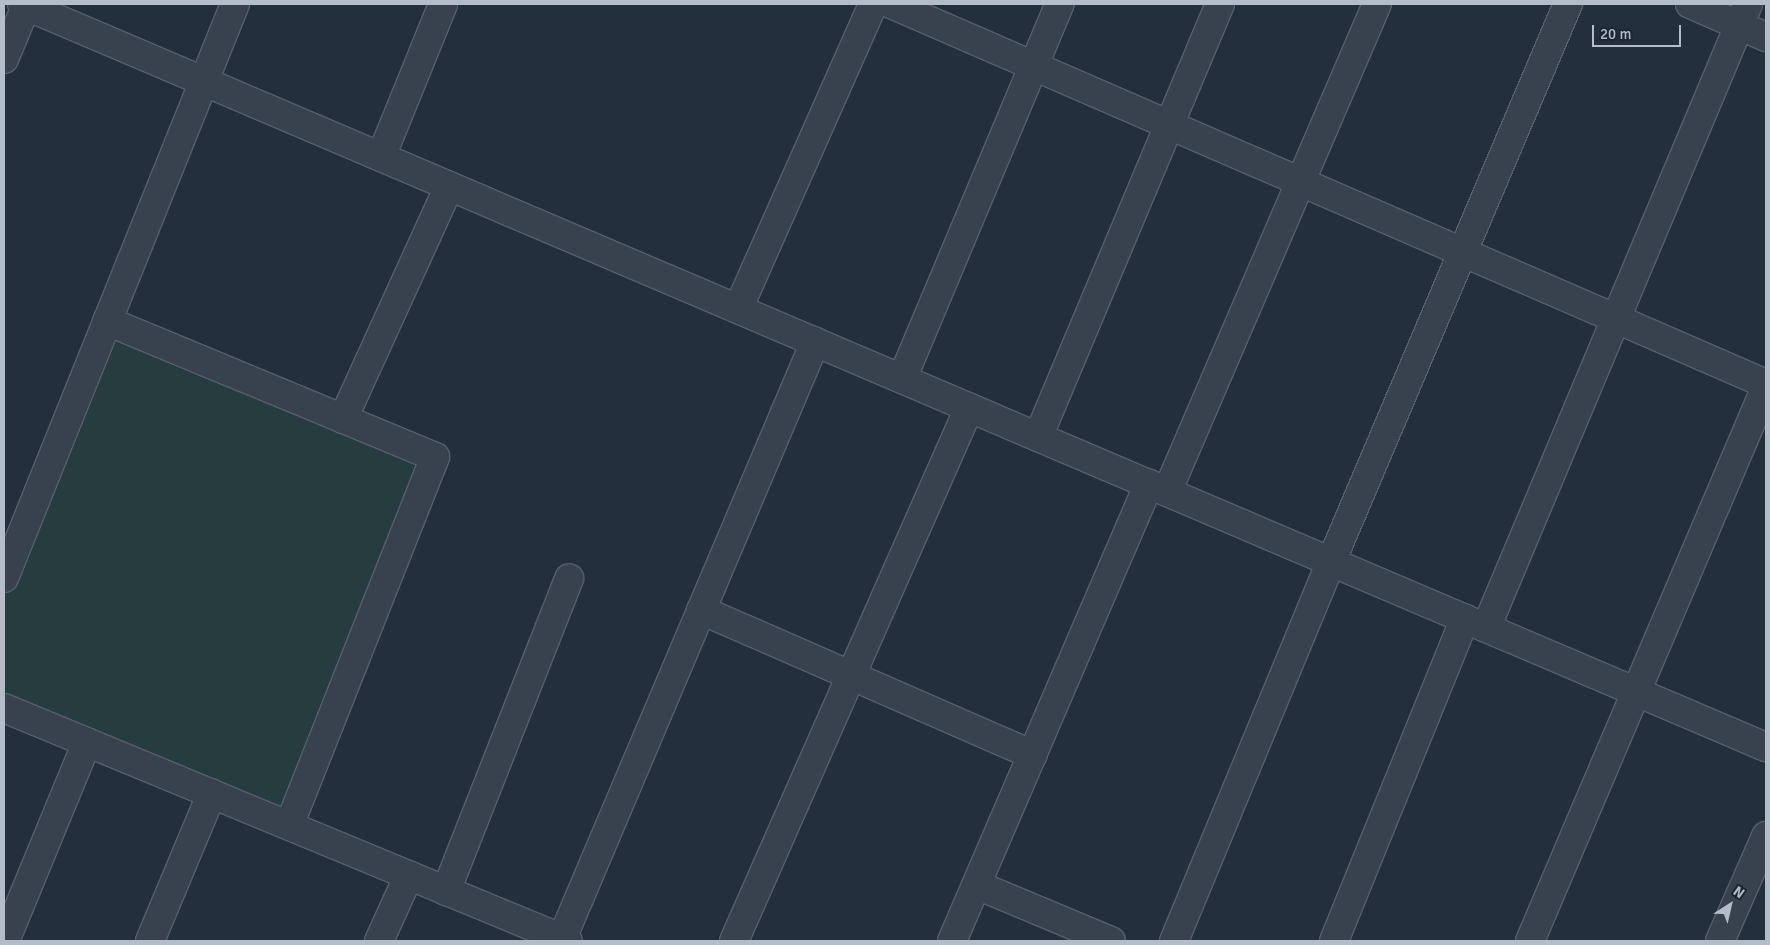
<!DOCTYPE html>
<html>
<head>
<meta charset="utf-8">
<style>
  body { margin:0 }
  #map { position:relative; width:1770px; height:945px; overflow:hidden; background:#242f3e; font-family:Signika,sans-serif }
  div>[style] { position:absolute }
  .green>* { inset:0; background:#263c3f }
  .roads { filter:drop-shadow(1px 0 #565f6c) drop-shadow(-1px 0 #565f6c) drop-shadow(0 1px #565f6c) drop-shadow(0 -1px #565f6c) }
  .minor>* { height:28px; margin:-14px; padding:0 14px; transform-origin:14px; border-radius:14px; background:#38414e }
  span { translate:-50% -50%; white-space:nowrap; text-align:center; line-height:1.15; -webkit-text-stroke:4.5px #1d2633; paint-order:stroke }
  .frame { position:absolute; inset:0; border:5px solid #b4bcc9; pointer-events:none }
  .north { position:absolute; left:1705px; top:880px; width:50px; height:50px; -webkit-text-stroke:4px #1d2633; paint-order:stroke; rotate:35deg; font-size:14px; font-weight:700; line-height:20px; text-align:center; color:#b4bcc9 }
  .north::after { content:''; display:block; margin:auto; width:18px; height:22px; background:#b4bcc9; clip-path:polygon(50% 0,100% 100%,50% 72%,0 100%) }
  .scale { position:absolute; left:1592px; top:25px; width:89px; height:22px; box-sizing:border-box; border:2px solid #b4bcc9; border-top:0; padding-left:6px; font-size:15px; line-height:18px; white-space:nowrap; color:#b4bcc9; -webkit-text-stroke:4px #1d2633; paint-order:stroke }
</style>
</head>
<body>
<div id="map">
  <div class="green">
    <div style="clip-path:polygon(107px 321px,435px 457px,289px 825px,4px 708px,4px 578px)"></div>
  </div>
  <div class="roads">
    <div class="minor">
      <div style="left:22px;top:4px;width:1896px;rotate:23.08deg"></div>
      <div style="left:891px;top:4px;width:954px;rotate:23.47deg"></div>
      <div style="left:1690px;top:4px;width:83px;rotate:23.5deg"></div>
      <div style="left:4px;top:59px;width:60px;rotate:-67.3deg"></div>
      <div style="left:381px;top:157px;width:165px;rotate:-67.9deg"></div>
      <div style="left:738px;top:309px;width:334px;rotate:-66.1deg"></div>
      <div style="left:107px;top:321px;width:355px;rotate:22.5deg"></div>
      <div style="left:435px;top:457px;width:396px;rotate:111.6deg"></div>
      <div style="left:902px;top:379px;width:407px;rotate:-67.2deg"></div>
      <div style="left:343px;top:419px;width:256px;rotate:-65.5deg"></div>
      <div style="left:1038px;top:437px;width:470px;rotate:-67.2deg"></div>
      <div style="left:1167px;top:492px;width:531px;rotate:-66.72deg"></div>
      <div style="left:4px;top:578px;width:619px;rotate:-68.08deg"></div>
      <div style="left:701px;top:610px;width:362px;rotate:23.6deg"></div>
      <div style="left:1486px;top:628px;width:677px;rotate:-67.22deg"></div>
      <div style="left:4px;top:708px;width:610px;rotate:22.45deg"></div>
      <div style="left:977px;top:885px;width:145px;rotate:22.7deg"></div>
      <div style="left:446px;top:891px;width:336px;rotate:-68.5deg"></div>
      <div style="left:5px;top:941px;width:215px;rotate:-67.6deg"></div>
      <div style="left:150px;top:941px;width:160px;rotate:-67.3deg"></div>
      <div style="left:379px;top:941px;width:72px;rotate:-65.6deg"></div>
      <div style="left:561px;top:941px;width:651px;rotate:-67.02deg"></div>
      <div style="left:734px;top:941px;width:583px;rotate:-66.21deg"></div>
      <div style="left:952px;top:941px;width:498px;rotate:-66.7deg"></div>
      <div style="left:1174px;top:941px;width:410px;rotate:-67.5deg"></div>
      <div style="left:1331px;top:562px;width:606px;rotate:-66.99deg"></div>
      <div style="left:1334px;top:941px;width:348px;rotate:-67.9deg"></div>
      <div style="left:1530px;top:941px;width:602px;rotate:-66.93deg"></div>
      <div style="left:1720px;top:941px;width:115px;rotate:-66.3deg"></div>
    </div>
  </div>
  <div class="frame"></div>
  <div class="north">N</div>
  <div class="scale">20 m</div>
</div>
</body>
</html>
